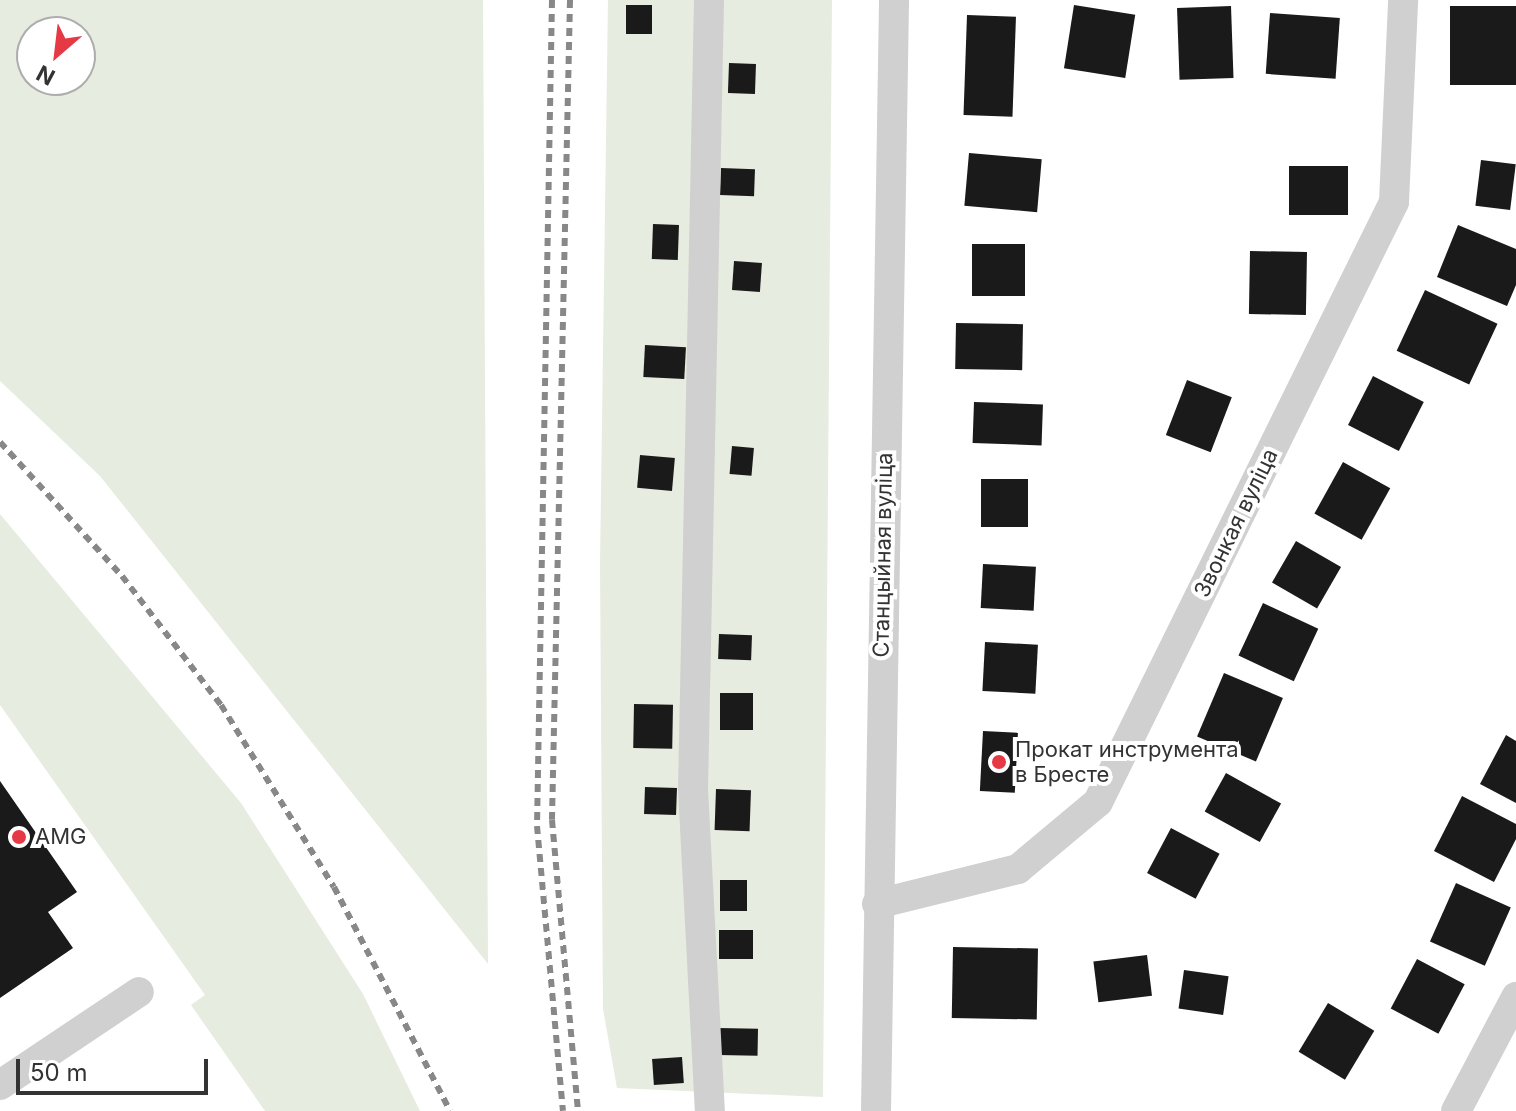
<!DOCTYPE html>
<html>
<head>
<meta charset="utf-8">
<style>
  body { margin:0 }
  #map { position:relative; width:1516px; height:1111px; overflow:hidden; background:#fff; font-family:Inter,sans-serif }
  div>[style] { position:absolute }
  .green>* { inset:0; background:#e6ecdf }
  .building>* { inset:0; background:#1a1a1a; transform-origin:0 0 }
  .minor>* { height:30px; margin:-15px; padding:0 15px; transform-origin:15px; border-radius:15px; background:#d0d0d0 }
  .rail>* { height:6px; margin-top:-3px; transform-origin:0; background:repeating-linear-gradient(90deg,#888 0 8px,transparent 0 14px) }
  .dots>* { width:22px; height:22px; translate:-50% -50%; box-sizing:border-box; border:4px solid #fff; border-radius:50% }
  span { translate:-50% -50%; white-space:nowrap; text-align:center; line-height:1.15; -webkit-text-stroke:8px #fff; paint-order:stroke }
  .street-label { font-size:22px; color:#333 }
  .poi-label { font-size:22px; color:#333 }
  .left { translate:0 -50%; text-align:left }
  .north { position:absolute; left:16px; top:16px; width:80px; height:80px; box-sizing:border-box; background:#fff; border:2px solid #adadad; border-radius:50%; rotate:208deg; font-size:22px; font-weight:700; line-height:32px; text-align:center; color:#333 }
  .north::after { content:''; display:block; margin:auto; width:28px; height:36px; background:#e63946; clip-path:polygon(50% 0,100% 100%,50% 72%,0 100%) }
  .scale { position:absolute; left:16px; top:1059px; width:192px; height:36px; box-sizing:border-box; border:4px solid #333; border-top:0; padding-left:10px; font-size:24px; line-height:28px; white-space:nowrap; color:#333; -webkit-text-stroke:6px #fff; paint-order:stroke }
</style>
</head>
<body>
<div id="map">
  <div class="green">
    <div style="clip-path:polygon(evenodd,0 0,483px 0,488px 964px,100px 476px,0 381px,0 0,32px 32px,80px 32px,80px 80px,32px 80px,32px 32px)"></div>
    <div style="clip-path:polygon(608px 0,832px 0,823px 1097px,617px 1088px,603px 1009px,600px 565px)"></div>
    <div style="clip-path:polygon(0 514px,241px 803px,363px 994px,420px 1111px,265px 1111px,191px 1005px,205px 995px,0 705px)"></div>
  </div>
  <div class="building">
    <div style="left:626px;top:5px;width:26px;height:29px"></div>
    <div style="left:1074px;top:5px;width:62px;height:64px;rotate:9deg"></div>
    <div style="left:1231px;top:6px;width:72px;height:54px;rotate:88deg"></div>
    <div style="left:1516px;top:6px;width:79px;height:66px;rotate:90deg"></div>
    <div style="left:1270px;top:13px;width:70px;height:61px;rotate:4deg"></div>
    <div style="left:967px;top:15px;width:49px;height:100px;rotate:2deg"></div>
    <div style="left:729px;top:63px;width:27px;height:30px;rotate:2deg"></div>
    <div style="left:969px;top:153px;width:73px;height:53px;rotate:5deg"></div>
    <div style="left:1481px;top:160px;width:35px;height:46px;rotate:7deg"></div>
    <div style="left:1289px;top:166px;width:59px;height:49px"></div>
    <div style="left:721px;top:168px;width:34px;height:27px;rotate:2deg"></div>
    <div style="left:653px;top:224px;width:26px;height:35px;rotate:2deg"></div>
    <div style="clip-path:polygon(1458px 225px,1516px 249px,1516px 285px,1507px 306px,1437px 277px)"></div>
    <div style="left:972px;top:244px;width:53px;height:52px"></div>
    <div style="left:1250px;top:251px;width:57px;height:63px;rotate:1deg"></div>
    <div style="left:734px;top:261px;width:28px;height:29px;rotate:4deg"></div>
    <div style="left:1425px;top:290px;width:80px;height:67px;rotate:25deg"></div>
    <div style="left:956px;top:323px;width:67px;height:46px;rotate:1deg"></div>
    <div style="left:645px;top:345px;width:41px;height:32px;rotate:3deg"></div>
    <div style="left:1373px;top:376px;width:57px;height:55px;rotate:27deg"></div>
    <div style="left:1187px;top:380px;width:48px;height:59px;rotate:21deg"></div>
    <div style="left:974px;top:402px;width:69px;height:41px;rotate:2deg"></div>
    <div style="left:732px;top:446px;width:22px;height:28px;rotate:5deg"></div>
    <div style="left:640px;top:455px;width:35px;height:33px;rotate:5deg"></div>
    <div style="left:1343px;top:462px;width:54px;height:59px;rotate:29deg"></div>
    <div style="left:981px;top:479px;width:47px;height:48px"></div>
    <div style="left:1296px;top:541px;width:52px;height:48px;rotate:30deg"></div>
    <div style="left:983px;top:564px;width:53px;height:44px;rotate:3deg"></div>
    <div style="left:1263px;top:603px;width:61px;height:58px;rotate:25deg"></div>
    <div style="left:719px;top:634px;width:33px;height:25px;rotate:2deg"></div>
    <div style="left:985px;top:642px;width:53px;height:49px;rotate:3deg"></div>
    <div style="left:1224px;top:673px;width:64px;height:69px;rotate:23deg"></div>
    <div style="left:720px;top:693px;width:33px;height:37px"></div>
    <div style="left:634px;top:704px;width:39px;height:44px;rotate:1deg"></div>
    <div style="left:983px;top:731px;width:35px;height:60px;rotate:3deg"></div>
    <div style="clip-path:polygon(1506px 735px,1516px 741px,1516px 803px,1480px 784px)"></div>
    <div style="left:1226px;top:773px;width:63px;height:44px;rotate:29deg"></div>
    <div style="clip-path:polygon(0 781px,77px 892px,48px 912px,73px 948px,0 998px)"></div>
    <div style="left:645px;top:787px;width:32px;height:27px;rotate:2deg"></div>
    <div style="left:716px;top:789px;width:35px;height:41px;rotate:2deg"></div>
    <div style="clip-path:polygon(1462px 796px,1516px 824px,1516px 839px,1494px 882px,1434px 851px)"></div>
    <div style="left:1171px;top:828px;width:55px;height:51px;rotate:28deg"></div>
    <div style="left:720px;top:880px;width:27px;height:31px"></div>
    <div style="left:1456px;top:883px;width:60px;height:64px;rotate:24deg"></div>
    <div style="left:719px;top:930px;width:34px;height:29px"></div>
    <div style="left:953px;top:947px;width:85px;height:71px;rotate:1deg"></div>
    <div style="left:1147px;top:955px;width:41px;height:54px;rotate:83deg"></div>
    <div style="left:1417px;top:959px;width:54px;height:56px;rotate:28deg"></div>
    <div style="left:1184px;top:970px;width:45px;height:39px;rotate:8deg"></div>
    <div style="left:1328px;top:1003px;width:54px;height:57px;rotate:31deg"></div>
    <div style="left:719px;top:1028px;width:39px;height:27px;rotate:1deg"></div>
    <div style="left:682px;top:1057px;width:26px;height:30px;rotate:86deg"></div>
  </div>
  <div class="minor">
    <div style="left:709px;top:0;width:789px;rotate:91.16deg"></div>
    <div style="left:693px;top:789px;width:322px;rotate:87deg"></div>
    <div style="left:877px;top:904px;width:145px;rotate:-13.9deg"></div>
    <div style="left:1018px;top:869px;width:104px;rotate:-39.9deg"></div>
    <div style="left:1098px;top:802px;width:669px;rotate:-63.74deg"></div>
    <div style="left:1394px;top:202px;width:202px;rotate:-87.4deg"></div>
    <div style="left:0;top:1085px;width:167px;rotate:-33.8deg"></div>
    <div style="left:876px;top:1111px;width:1111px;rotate:-89.07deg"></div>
    <div style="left:1456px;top:1111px;width:129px;rotate:-62.2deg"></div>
  </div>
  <div class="rail">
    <div style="left:552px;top:0;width:826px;rotate:91.04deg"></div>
    <div style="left:537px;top:826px;width:286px;rotate:84.8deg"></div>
    <div style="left:570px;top:0;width:820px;rotate:91.26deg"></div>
    <div style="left:552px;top:820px;width:292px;rotate:84.9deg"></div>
    <div style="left:0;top:442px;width:181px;rotate:47.7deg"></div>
    <div style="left:122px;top:576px;width:163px;rotate:52.5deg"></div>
    <div style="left:221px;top:705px;width:214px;rotate:58.2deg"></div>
    <div style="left:334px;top:887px;width:252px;rotate:62.6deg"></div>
  </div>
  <div class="dots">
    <div style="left:999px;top:762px;background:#e63946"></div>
    <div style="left:19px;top:837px;background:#e63946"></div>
  </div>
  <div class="street-label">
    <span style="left:1236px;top:523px;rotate:-64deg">Звонкая вуліца</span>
    <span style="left:883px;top:555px;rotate:-89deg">Станцыйная вуліца</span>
  </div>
  <div class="poi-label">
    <span class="left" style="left:1015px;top:762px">Прокат инструмента<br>в Бресте</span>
    <span class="left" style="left:35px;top:837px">AMG</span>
  </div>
  <div class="north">N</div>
  <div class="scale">50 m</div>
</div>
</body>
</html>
